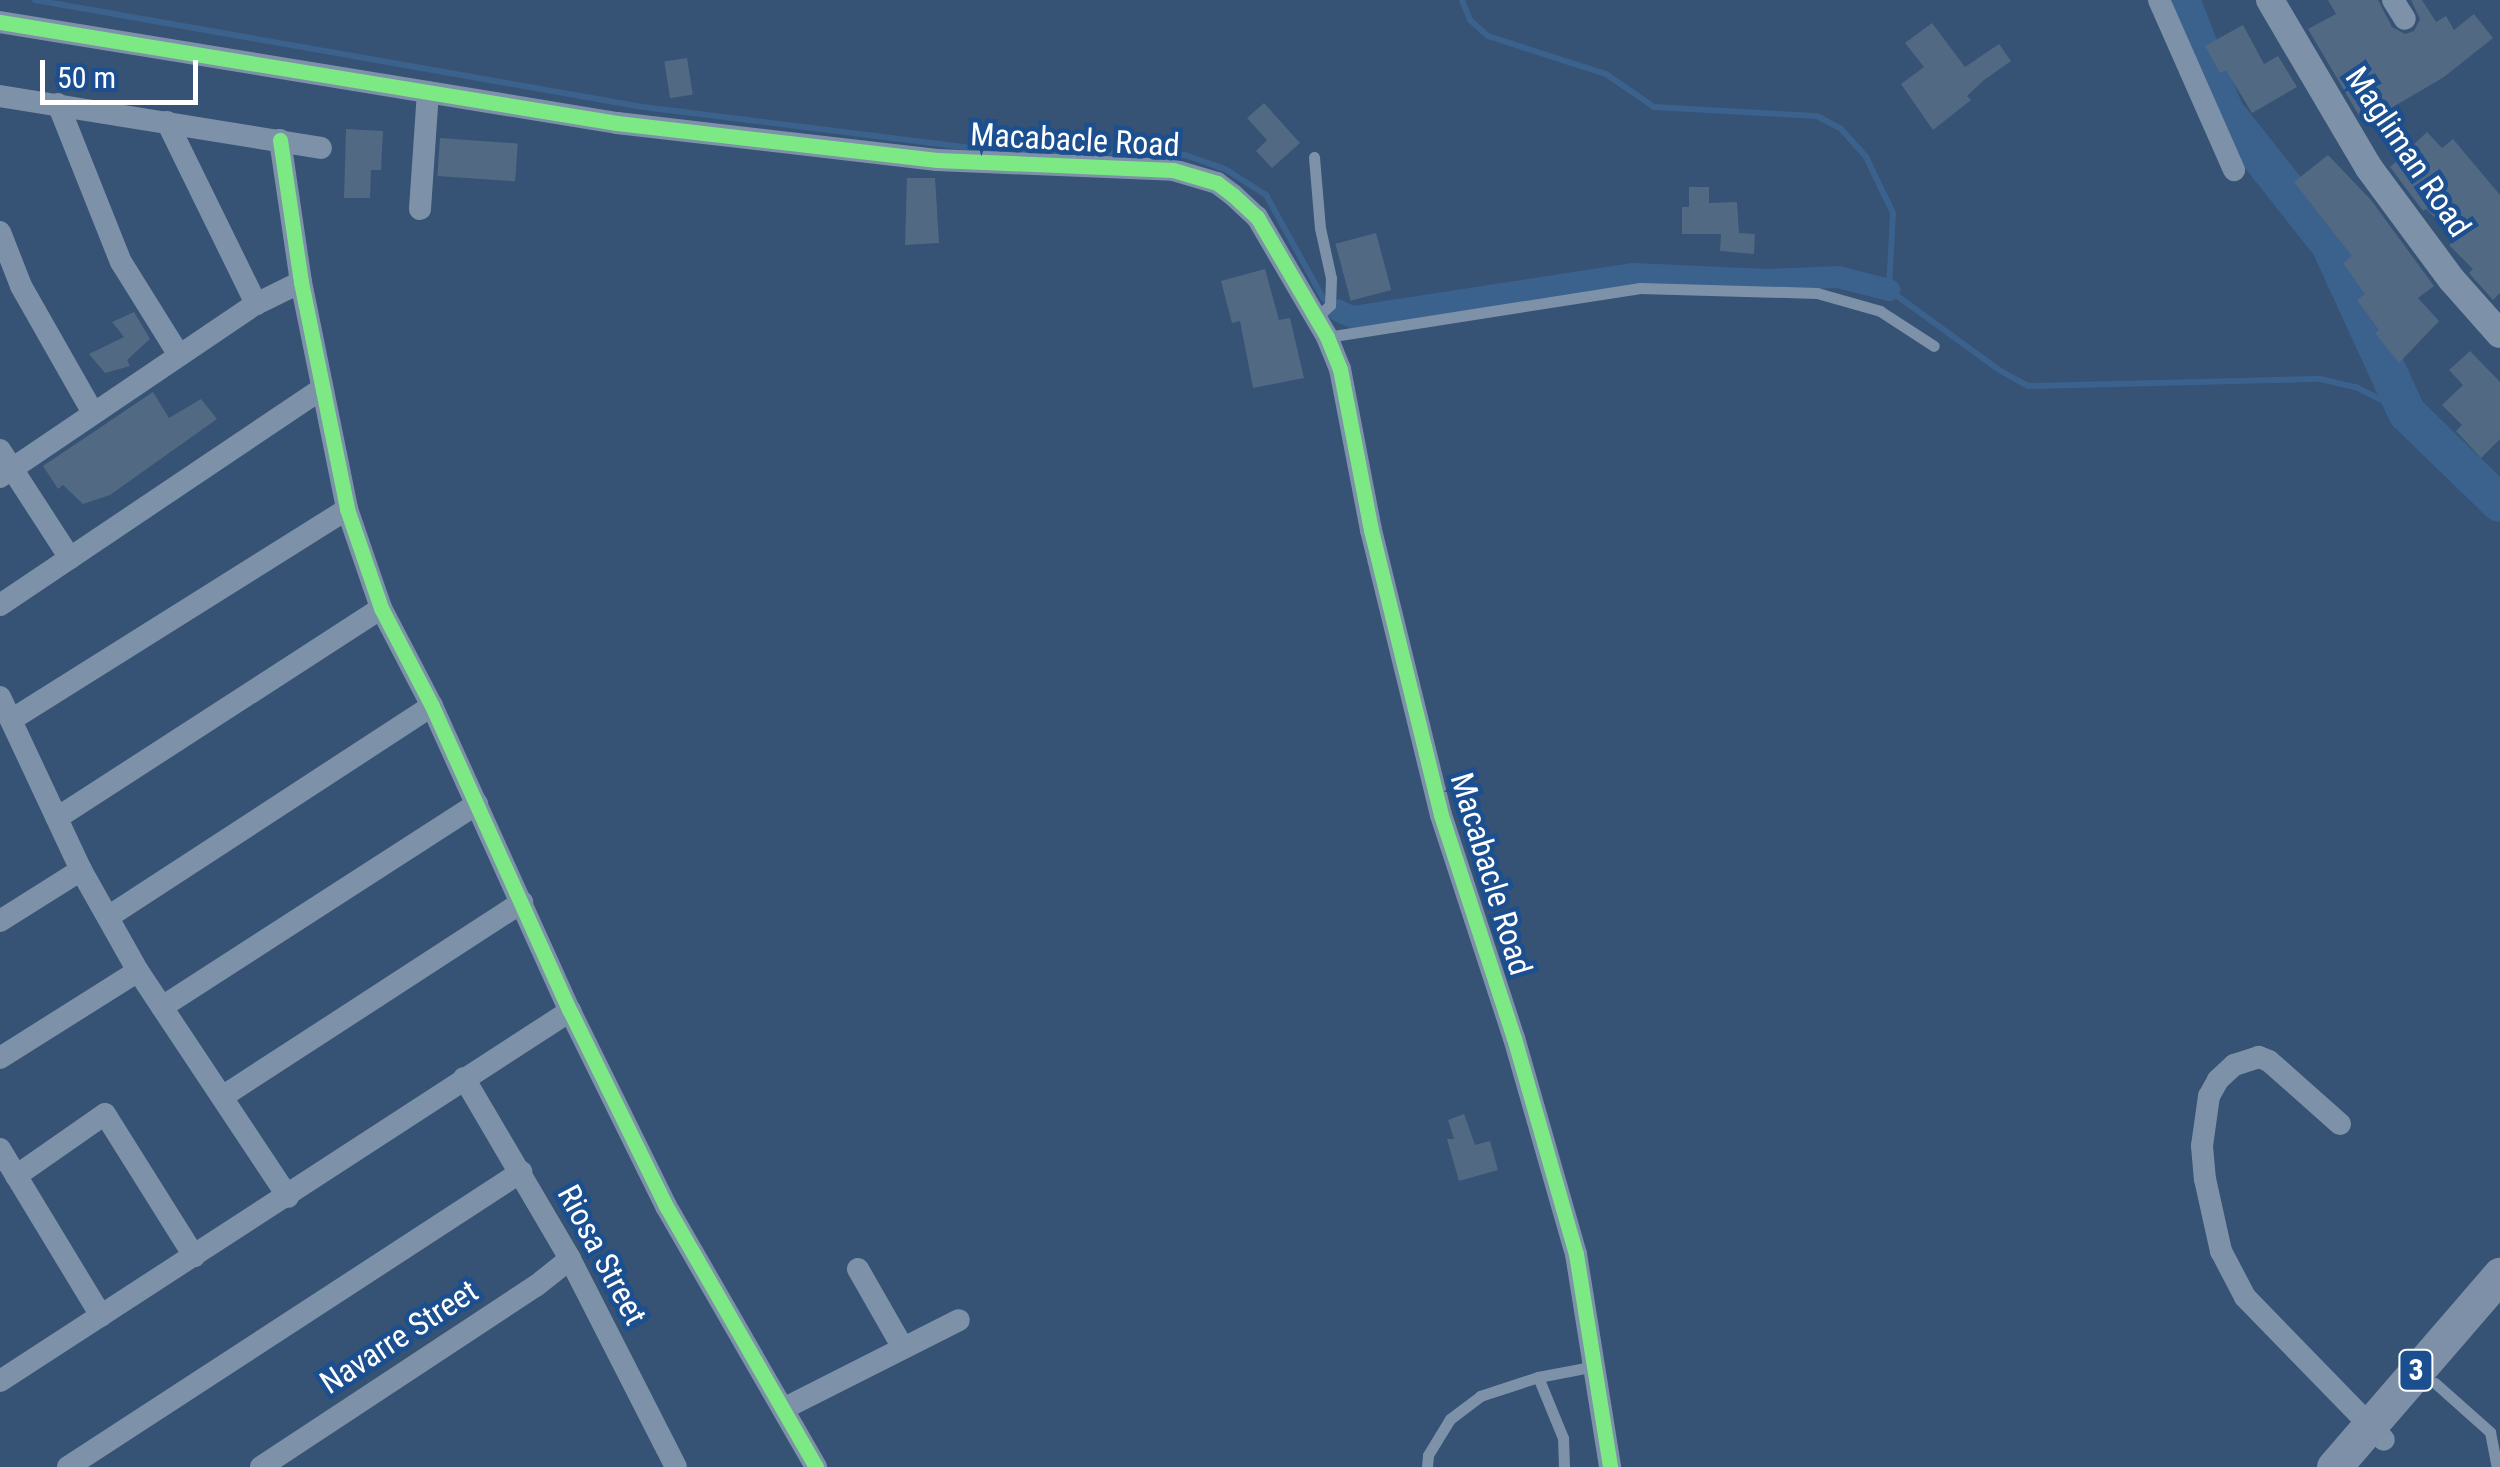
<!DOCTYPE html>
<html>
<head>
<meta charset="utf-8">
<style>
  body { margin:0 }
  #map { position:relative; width:2500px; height:1467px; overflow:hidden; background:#365274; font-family:"Roboto Condensed",sans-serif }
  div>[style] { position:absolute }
  .stream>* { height:6px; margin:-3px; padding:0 3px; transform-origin:3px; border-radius:3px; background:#3b618d }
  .canal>* { height:22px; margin:-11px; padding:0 11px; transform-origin:11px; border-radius:11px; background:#3b618d }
  .river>* { height:38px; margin:-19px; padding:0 19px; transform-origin:19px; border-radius:19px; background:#3b618d }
  .building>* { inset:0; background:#526984; transform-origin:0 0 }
  .service>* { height:11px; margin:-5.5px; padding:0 5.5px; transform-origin:5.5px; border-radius:5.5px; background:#7d92a8 }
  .minor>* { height:22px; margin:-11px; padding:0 11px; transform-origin:11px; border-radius:11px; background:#7d92a8 }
  .tertiary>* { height:28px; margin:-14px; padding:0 14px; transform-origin:14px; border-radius:14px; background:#7d92a8 }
  .trunk>* { height:35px; margin:-17.5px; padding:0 17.5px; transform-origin:17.5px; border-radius:17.5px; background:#7e90a7 }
  .cycleway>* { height:15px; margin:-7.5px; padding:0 7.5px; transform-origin:7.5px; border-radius:7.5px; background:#7ce984 }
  span { translate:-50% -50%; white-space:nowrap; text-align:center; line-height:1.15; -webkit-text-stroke:9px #1b4f8f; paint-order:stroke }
  .shield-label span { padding:2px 8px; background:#1b4f8f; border:2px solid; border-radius:8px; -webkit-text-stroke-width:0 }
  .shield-label { font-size:30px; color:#fff; font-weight:700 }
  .street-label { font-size:32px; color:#fff }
  .scale { position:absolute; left:40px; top:60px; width:158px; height:45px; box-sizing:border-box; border:5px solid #fff; border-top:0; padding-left:12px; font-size:30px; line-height:35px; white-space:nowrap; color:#fff; -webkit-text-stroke:8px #1b4f8f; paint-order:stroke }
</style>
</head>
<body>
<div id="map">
  <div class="stream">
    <div style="left:35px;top:0;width:617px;rotate:9.98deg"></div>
    <div style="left:643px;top:107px;width:341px;rotate:7.1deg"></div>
    <div style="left:981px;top:149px;width:204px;rotate:1.7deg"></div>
    <div style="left:1185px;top:155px;width:42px;rotate:19.3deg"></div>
    <div style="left:1225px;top:169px;width:49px;rotate:32.4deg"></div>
    <div style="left:1266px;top:195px;width:118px;rotate:61deg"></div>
    <div style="left:1323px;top:298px;width:18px;rotate:41deg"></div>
    <div style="left:1462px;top:0;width:22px;rotate:68deg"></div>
    <div style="left:1470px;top:20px;width:24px;rotate:42deg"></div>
    <div style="left:1488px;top:36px;width:124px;rotate:17.9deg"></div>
    <div style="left:1606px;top:74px;width:58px;rotate:34.5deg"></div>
    <div style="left:1654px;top:107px;width:163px;rotate:3.2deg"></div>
    <div style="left:1817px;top:116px;width:27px;rotate:28deg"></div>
    <div style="left:1841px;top:129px;width:38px;rotate:48deg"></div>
    <div style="left:1866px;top:157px;width:62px;rotate:64.3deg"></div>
    <div style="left:1893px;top:213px;width:77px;rotate:93deg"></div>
    <div style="left:1889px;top:290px;width:136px;rotate:36deg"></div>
    <div style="left:1999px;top:370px;width:33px;rotate:29deg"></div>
    <div style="left:2028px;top:386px;width:292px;rotate:-1.4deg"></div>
    <div style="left:2320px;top:379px;width:37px;rotate:13deg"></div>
    <div style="left:2356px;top:387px;width:57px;rotate:27deg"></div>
    <div style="left:1634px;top:274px;width:79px;rotate:3.6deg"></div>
  </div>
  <div class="canal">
    <div style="left:1337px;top:310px;width:17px;rotate:25deg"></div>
    <div style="left:1352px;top:317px;width:285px;rotate:-8.7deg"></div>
    <div style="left:1634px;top:274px;width:135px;rotate:2.5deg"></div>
    <div style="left:1769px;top:280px;width:69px;rotate:-2.5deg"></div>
    <div style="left:1838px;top:277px;width:53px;rotate:14.3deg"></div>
  </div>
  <div class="river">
    <div style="left:2181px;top:0;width:120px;rotate:68.6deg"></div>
    <div style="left:2225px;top:112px;width:169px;rotate:51.7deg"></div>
    <div style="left:2330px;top:245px;width:185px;rotate:65.4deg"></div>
    <div style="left:2407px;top:413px;width:129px;rotate:44.1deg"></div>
  </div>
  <div class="building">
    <div style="clip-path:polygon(2328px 0,2378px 0,2392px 27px,2405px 34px,2414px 31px,2420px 19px,2411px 0,2422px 0,2436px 22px,2446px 16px,2454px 30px,2474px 14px,2493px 38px,2444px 77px,2364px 124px,2308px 29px,2336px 14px)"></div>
    <div style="clip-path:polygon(1932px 23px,1965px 67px,1999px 44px,2011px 61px,1984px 80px,1967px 96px,1971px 100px,1933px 130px,1901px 84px,1924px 67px,1905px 43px)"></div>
    <div style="clip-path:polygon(2243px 25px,2264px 64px,2278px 56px,2297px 87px,2252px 113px,2226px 70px,2220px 73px,2205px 46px)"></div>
    <div style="left:687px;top:58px;width:37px;height:23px;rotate:81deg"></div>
    <div style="clip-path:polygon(1264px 103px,1300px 143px,1272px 168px,1256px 151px,1267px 140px,1247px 118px)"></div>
    <div style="clip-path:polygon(346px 129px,383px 131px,381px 170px,371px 170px,370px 198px,344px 198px)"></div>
    <div style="clip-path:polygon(2427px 132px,2442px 148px,2453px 139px,2500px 195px,2500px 293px,2493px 300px,2469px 273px,2473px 269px,2449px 245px,2456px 238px,2426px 209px,2423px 211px,2390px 167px)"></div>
    <div style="left:440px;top:138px;width:78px;height:38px;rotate:4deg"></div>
    <div style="clip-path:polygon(2328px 155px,2371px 200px,2434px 286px,2418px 298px,2439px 321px,2399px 363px,2375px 333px,2379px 330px,2357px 300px,2365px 294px,2343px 263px,2352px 256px,2294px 182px)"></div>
    <div style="clip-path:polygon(907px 178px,935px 178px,939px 243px,905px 245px)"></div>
    <div style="clip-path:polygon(1689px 187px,1709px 187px,1709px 203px,1737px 202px,1739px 233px,1755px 234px,1754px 254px,1720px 251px,1721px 234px,1682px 234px,1682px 207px,1689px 207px)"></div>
    <div style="left:1376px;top:233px;width:59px;height:42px;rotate:75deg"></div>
    <div style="clip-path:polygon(1265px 269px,1279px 320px,1290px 318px,1304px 378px,1253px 388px,1240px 321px,1232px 323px,1221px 281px)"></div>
    <div style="clip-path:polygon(134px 312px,150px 339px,127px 360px,130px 366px,105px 373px,89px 354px,124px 337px,112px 322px)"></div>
    <div style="clip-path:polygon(2470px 351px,2500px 382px,2500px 439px,2481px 458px,2456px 431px,2462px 425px,2442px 405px,2463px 385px,2449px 370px)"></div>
    <div style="clip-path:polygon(153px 392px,169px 418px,201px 399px,217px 419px,110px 495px,83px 504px,63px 485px,58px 489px,43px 466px)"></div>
    <div style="clip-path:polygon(1464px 1114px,1475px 1145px,1490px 1141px,1498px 1170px,1459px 1181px,1447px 1139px,1454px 1139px,1448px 1120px)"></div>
  </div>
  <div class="service">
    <div style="left:1314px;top:157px;width:71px;rotate:85.2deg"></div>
    <div style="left:1320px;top:228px;width:51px;rotate:77.6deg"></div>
    <div style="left:1331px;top:278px;width:27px;rotate:92deg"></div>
    <div style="left:1330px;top:305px;width:18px;rotate:137deg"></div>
    <div style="left:1327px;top:337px;width:317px;rotate:-8.9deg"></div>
    <div style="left:1640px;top:288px;width:177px;rotate:1.6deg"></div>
    <div style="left:1817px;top:293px;width:66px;rotate:15.9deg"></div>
    <div style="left:1880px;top:311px;width:64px;rotate:32.9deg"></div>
    <div style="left:1538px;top:1377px;width:66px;rotate:67.7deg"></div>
    <div style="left:1563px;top:1438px;width:29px;rotate:88deg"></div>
    <div style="left:2435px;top:1383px;width:74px;rotate:41.7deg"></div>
    <div style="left:2490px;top:1432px;width:36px;rotate:79deg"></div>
    <div style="left:1427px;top:1467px;width:12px;rotate:-85deg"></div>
    <div style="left:1428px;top:1455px;width:42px;rotate:-58.6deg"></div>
    <div style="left:1450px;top:1419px;width:38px;rotate:-37deg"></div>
    <div style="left:1480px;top:1396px;width:61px;rotate:-18.1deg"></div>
    <div style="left:1538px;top:1377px;width:58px;rotate:-10.9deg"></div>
  </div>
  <div class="minor">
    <div style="left:2159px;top:0;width:186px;rotate:66.2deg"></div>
    <div style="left:2393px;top:0;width:22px;rotate:58deg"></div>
    <div style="left:0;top:22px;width:625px;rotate:9.3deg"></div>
    <div style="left:617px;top:123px;width:322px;rotate:6.6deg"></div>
    <div style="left:937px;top:160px;width:236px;rotate:2.4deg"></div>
    <div style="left:1173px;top:170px;width:46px;rotate:16.5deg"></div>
    <div style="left:1217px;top:183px;width:20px;rotate:37deg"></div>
    <div style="left:1233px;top:195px;width:33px;rotate:43deg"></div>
    <div style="left:1257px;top:217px;width:139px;rotate:59.7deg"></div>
    <div style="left:1327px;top:337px;width:35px;rotate:68deg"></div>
    <div style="left:1340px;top:369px;width:164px;rotate:79.1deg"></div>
    <div style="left:1371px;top:530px;width:293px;rotate:76.2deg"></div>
    <div style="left:1441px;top:815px;width:235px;rotate:71.9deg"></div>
    <div style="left:1514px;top:1038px;width:225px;rotate:74deg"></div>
    <div style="left:1576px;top:1254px;width:216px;rotate:80.9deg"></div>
    <div style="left:0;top:96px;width:325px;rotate:9.2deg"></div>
    <div style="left:58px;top:104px;width:170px;rotate:68.3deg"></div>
    <div style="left:121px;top:262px;width:110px;rotate:58.1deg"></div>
    <div style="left:167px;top:122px;width:203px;rotate:63.9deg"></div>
    <div style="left:280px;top:140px;width:144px;rotate:81.6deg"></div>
    <div style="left:301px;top:282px;width:232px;rotate:78.5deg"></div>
    <div style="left:347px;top:509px;width:105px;rotate:71deg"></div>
    <div style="left:381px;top:608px;width:110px;rotate:62.5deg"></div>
    <div style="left:432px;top:706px;width:335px;rotate:65.7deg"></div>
    <div style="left:570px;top:1011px;width:217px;rotate:63.8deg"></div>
    <div style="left:666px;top:1206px;width:301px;rotate:60.1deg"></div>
    <div style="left:420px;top:209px;width:117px;rotate:-86.1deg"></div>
    <div style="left:0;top:232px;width:58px;rotate:68.7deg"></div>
    <div style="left:21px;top:286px;width:146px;rotate:60.4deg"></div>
    <div style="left:0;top:450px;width:129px;rotate:57.1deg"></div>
    <div style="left:0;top:477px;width:309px;rotate:-34.1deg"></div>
    <div style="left:256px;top:304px;width:50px;rotate:-26.1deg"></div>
    <div style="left:0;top:605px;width:388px;rotate:-33.9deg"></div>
    <div style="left:0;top:697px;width:191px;rotate:64.9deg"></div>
    <div style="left:81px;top:870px;width:116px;rotate:60.6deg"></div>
    <div style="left:138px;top:971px;width:271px;rotate:56.4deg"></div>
    <div style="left:11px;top:720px;width:397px;rotate:-32.1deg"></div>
    <div style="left:57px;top:818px;width:386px;rotate:-32.9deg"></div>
    <div style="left:108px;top:917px;width:387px;rotate:-33.1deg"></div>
    <div style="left:0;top:921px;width:96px;rotate:-32.2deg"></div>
    <div style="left:162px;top:1007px;width:375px;rotate:-32.8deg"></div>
    <div style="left:0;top:1058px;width:163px;rotate:-32.2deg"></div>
    <div style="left:464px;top:1078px;width:210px;rotate:59.6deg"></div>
    <div style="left:570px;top:1259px;width:233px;rotate:63deg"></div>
    <div style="left:222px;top:1097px;width:358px;rotate:-33deg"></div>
    <div style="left:2340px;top:1124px;width:95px;rotate:-138.4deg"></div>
    <div style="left:2269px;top:1061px;width:11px;rotate:-158deg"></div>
    <div style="left:2259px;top:1057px;width:26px;rotate:162deg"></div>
    <div style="left:2234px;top:1065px;width:22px;rotate:137deg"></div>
    <div style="left:2218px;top:1080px;width:18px;rotate:119deg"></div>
    <div style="left:2209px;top:1096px;width:50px;rotate:98deg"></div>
    <div style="left:2202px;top:1146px;width:33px;rotate:85deg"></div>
    <div style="left:2205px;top:1179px;width:74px;rotate:77.5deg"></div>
    <div style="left:2221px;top:1251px;width:52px;rotate:62.4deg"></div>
    <div style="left:2245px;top:1297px;width:199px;rotate:45.8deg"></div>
    <div style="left:0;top:1149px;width:195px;rotate:58.8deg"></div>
    <div style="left:16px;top:1176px;width:108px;rotate:-34.9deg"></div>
    <div style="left:105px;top:1114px;width:168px;rotate:57.9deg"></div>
    <div style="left:858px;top:1269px;width:91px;rotate:60.3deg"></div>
    <div style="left:0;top:1381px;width:680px;rotate:-32.99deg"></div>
    <div style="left:783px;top:1409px;width:197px;rotate:-26.8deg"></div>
    <div style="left:68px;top:1467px;width:541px;rotate:-33.07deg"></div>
    <div style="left:261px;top:1467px;width:329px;rotate:-33.4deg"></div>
    <div style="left:536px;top:1286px;width:43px;rotate:-38.5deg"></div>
  </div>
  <div class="tertiary">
    <div style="left:2270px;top:0;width:195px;rotate:59.5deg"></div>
    <div style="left:2369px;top:168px;width:139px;rotate:53.5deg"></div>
    <div style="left:2452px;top:280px;width:72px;rotate:48.4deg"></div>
  </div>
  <div class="trunk">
    <div style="left:2334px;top:1467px;width:254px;rotate:-49.2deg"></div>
  </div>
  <div class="cycleway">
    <div style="left:0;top:22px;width:625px;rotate:9.3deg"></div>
    <div style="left:617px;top:123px;width:322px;rotate:6.6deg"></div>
    <div style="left:937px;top:160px;width:236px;rotate:2.4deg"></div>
    <div style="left:1173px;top:170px;width:46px;rotate:16.5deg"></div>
    <div style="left:1217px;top:183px;width:20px;rotate:37deg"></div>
    <div style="left:1233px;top:195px;width:33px;rotate:43deg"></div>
    <div style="left:1257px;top:217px;width:139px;rotate:59.7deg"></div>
    <div style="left:1327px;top:337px;width:35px;rotate:68deg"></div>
    <div style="left:1340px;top:369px;width:164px;rotate:79.1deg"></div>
    <div style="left:1371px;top:530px;width:293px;rotate:76.2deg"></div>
    <div style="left:1441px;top:815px;width:235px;rotate:71.9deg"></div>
    <div style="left:1514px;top:1038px;width:225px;rotate:74deg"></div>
    <div style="left:1576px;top:1254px;width:216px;rotate:80.9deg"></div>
    <div style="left:280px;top:140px;width:144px;rotate:81.6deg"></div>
    <div style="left:301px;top:282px;width:232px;rotate:78.5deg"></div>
    <div style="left:347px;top:509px;width:105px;rotate:71deg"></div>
    <div style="left:381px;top:608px;width:110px;rotate:62.5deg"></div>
    <div style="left:432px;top:706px;width:335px;rotate:65.7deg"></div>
    <div style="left:570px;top:1011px;width:217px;rotate:63.8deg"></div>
    <div style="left:666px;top:1206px;width:301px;rotate:60.1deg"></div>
  </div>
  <div class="shield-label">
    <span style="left:2416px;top:1370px">3</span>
  </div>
  <div class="street-label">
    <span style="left:1075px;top:140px;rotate:3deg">Macabacle Road</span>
    <span style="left:2408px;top:152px;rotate:56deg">Magliman Road</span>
    <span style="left:1491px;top:874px;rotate:73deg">Macabacle Road</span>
    <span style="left:602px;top:1255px;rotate:62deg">Riosa Street</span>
    <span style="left:399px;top:1337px;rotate:-33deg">Navarre Street</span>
  </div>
  <div class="scale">50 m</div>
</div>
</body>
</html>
